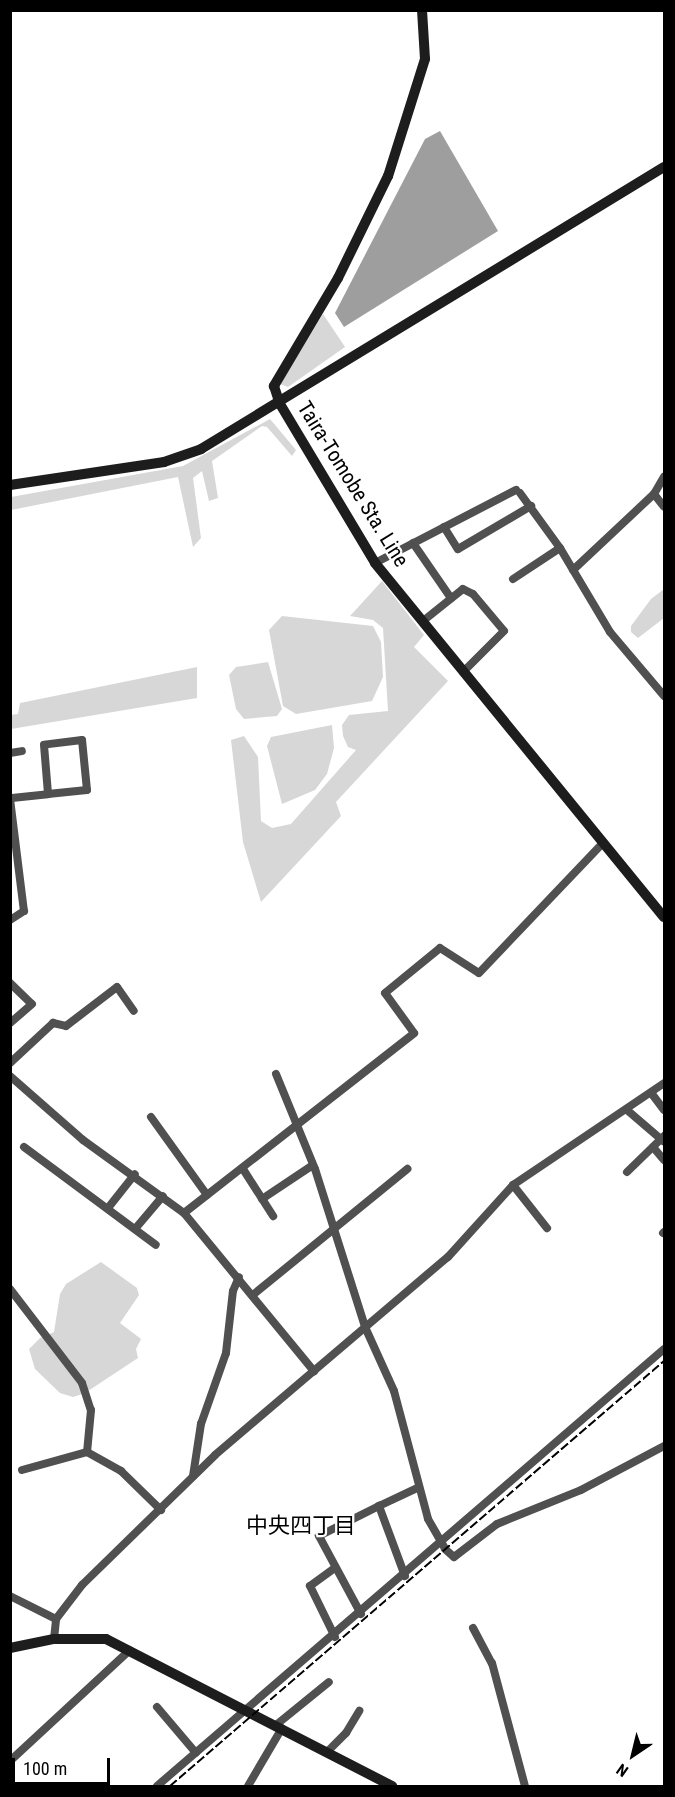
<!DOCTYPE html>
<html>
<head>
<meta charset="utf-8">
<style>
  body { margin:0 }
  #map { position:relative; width:675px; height:1797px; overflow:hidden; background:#fff; font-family:"Roboto Condensed","Noto Sans JP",sans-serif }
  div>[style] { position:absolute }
  .green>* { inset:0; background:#d7d7d7 }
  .water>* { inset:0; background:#9e9e9e }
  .street>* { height:8px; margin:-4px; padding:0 4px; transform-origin:4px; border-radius:4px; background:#505050 }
  .secondary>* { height:10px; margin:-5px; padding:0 5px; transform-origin:5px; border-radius:5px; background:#1d1d1d }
  .rail>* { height:2px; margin-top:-1px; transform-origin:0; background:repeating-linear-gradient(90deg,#000 0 9px,transparent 0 12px) }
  span { translate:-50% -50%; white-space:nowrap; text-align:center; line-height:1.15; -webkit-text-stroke:4.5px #fff; paint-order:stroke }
  .street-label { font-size:21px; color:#000 }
  .neighbourhood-label { font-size:22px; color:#000 }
  .frame { position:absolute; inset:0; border:12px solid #000; pointer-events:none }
  .north { position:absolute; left:603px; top:1725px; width:60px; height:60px; -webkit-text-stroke:4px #fff; paint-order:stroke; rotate:215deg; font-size:16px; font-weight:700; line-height:24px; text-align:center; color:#000 }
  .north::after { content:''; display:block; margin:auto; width:21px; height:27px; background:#000; clip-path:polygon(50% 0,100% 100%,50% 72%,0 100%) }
  .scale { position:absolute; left:12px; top:1758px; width:98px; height:27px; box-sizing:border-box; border:3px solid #000; border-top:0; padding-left:8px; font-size:18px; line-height:21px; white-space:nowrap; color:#000; -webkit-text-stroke:4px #fff; paint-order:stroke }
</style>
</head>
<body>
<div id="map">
  <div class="green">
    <div style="clip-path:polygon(323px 314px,345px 347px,288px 387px,280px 384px)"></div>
    <div style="clip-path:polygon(270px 419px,296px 450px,292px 456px,267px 427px,262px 426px,212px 461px,218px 498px,209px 501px,202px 471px,193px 478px,201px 538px,193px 547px,178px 477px,11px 510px,11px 497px,183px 466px)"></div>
    <div style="clip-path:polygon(382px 581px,424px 635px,414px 647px,448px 681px,336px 802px,341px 816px,261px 902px,243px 842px,231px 740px,244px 736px,258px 757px,261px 821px,272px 828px,291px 824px,356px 750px,348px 747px,343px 736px,342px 725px,349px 715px,388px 711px,383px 628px,373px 620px,350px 616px)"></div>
    <div style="clip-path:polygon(664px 589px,664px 618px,638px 638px,631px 632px,631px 626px,651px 599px)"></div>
    <div style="clip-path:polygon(282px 616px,373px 626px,381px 642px,383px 677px,372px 701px,296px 714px,283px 706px,269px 630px)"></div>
    <div style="clip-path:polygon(268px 662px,282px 709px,277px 716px,244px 719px,236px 709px,229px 675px,236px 667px)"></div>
    <div style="clip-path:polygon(197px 667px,197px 698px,11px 729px,11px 715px,18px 714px,20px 703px)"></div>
    <div style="clip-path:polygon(332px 725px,334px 748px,327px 774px,315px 790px,282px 804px,267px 746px,271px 737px)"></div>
    <div style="clip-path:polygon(101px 1262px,137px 1288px,139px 1295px,120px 1323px,141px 1339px,136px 1349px,138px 1358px,85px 1393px,73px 1397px,60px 1393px,35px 1369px,29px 1349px,40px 1338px,54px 1332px,60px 1294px,66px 1284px)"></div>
  </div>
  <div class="water">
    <div style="clip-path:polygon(440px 131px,498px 231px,344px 327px,335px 313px,425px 139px)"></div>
  </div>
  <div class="street">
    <div style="left:520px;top:493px;width:68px;rotate:54deg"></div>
    <div style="left:560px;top:548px;width:98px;rotate:59.2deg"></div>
    <div style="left:610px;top:632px;width:84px;rotate:49.8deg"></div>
    <div style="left:654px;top:494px;width:16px;rotate:52deg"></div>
    <div style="left:444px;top:527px;width:26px;rotate:58deg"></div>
    <div style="left:458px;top:549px;width:85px;rotate:-30.5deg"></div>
    <div style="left:413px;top:543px;width:67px;rotate:55.4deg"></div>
    <div style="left:375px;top:563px;width:159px;rotate:-27.4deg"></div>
    <div style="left:573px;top:570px;width:111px;rotate:-43.2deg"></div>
    <div style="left:654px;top:494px;width:20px;rotate:-60deg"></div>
    <div style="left:513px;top:579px;width:56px;rotate:-33.4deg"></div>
    <div style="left:423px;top:621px;width:51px;rotate:-38.7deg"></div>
    <div style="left:463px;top:589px;width:11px;rotate:27deg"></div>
    <div style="left:473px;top:594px;width:48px;rotate:50deg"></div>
    <div style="left:504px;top:631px;width:58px;rotate:135deg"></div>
    <div style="left:10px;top:753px;width:12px;rotate:-9deg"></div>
    <div style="left:12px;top:798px;width:36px;rotate:-6deg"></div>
    <div style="left:48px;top:794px;width:39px;rotate:-6deg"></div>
    <div style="left:87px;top:790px;width:50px;rotate:-95.7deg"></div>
    <div style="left:82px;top:740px;width:38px;rotate:173deg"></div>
    <div style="left:44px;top:745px;width:49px;rotate:85.3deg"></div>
    <div style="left:10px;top:799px;width:113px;rotate:82.9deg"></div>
    <div style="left:24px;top:911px;width:17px;rotate:147deg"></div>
    <div style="left:10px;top:983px;width:30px;rotate:44deg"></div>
    <div style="left:32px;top:1004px;width:29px;rotate:139deg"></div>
    <div style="left:10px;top:1063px;width:59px;rotate:-42.9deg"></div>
    <div style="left:53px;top:1023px;width:13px;rotate:13deg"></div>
    <div style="left:66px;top:1026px;width:64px;rotate:-37.4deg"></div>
    <div style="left:117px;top:987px;width:29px;rotate:55deg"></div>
    <div style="left:276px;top:1074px;width:103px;rotate:67.7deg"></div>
    <div style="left:315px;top:1169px;width:166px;rotate:72.4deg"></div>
    <div style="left:365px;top:1327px;width:70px;rotate:65.6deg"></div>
    <div style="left:394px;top:1391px;width:132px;rotate:75.1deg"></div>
    <div style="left:428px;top:1519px;width:34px;rotate:60deg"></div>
    <div style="left:445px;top:1549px;width:12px;rotate:42deg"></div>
    <div style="left:454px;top:1557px;width:54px;rotate:-37.5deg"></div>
    <div style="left:497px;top:1524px;width:91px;rotate:-22deg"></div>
    <div style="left:581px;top:1490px;width:94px;rotate:-27.9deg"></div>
    <div style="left:10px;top:1076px;width:97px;rotate:41.2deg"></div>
    <div style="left:83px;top:1140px;width:125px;rotate:35.9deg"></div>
    <div style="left:184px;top:1213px;width:205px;rotate:50.6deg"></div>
    <div style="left:652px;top:1094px;width:20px;rotate:53deg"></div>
    <div style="left:627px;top:1110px;width:48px;rotate:40.7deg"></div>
    <div style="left:151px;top:1117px;width:96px;rotate:54.3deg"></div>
    <div style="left:24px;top:1147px;width:164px;rotate:36.6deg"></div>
    <div style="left:653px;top:1147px;width:17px;rotate:50deg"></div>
    <div style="left:243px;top:1169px;width:56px;rotate:57.4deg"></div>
    <div style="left:627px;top:1172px;width:52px;rotate:-44.2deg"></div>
    <div style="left:513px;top:1185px;width:55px;rotate:51.7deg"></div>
    <div style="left:262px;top:1199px;width:61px;rotate:-33.7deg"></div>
    <div style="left:108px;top:1208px;width:43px;rotate:-51.5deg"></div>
    <div style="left:184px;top:1213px;width:292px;rotate:-38deg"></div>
    <div style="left:414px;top:1033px;width:49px;rotate:-125.9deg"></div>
    <div style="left:385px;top:993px;width:71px;rotate:-39.3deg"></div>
    <div style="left:440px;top:948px;width:46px;rotate:32.7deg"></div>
    <div style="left:479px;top:973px;width:180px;rotate:-46.4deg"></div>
    <div style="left:135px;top:1229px;width:43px;rotate:-49.7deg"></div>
    <div style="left:663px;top:1233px;width:1px;rotate:-45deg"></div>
    <div style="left:10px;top:1289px;width:118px;rotate:52.5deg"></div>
    <div style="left:82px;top:1383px;width:28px;rotate:72deg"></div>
    <div style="left:91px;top:1410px;width:42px;rotate:95.4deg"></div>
    <div style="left:87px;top:1452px;width:39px;rotate:29deg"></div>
    <div style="left:121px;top:1471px;width:56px;rotate:44.3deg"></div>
    <div style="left:254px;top:1294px;width:198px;rotate:-39.2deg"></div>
    <div style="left:22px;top:1470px;width:67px;rotate:-15.5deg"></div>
    <div style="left:193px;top:1476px;width:53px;rotate:-81.3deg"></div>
    <div style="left:201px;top:1424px;width:75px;rotate:-70.6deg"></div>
    <div style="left:226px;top:1353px;width:62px;rotate:-83.6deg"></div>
    <div style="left:233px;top:1291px;width:15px;rotate:-67deg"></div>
    <div style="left:405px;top:1576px;width:75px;rotate:-110.4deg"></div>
    <div style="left:379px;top:1506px;width:42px;rotate:-25.3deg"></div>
    <div style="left:10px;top:1596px;width:51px;rotate:26.6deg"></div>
    <div style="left:361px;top:1614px;width:89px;rotate:-118.3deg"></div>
    <div style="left:319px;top:1536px;width:67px;rotate:-26.6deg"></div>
    <div style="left:473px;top:1628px;width:40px;rotate:62deg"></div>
    <div style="left:492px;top:1663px;width:127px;rotate:75deg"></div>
    <div style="left:335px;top:1637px;width:57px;rotate:-116.1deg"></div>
    <div style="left:310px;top:1586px;width:31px;rotate:-36deg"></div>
    <div style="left:54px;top:1639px;width:20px;rotate:-84deg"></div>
    <div style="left:56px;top:1619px;width:43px;rotate:-52.6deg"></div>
    <div style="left:82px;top:1585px;width:186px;rotate:-44.3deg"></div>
    <div style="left:215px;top:1455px;width:306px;rotate:-40.4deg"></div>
    <div style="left:448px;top:1257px;width:97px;rotate:-47.9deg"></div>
    <div style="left:513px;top:1185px;width:182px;rotate:-34deg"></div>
    <div style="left:157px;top:1707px;width:60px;rotate:49.7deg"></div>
    <div style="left:276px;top:1725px;width:68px;rotate:-39.1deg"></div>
    <div style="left:327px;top:1752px;width:27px;rotate:-45deg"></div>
    <div style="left:346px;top:1733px;width:26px;rotate:-59deg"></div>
    <div style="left:10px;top:1761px;width:163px;rotate:-42.8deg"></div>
    <div style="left:157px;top:1786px;width:669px;rotate:-40.76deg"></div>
    <div style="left:248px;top:1786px;width:67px;rotate:-59.6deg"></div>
  </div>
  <div class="secondary">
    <div style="left:422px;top:10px;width:49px;rotate:86.5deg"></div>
    <div style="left:425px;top:59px;width:123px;rotate:107.5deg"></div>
    <div style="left:388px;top:176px;width:114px;rotate:116.1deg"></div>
    <div style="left:338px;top:278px;width:126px;rotate:120.7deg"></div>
    <div style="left:274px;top:386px;width:19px;rotate:72deg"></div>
    <div style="left:280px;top:404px;width:185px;rotate:59.1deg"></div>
    <div style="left:375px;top:563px;width:457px;rotate:50.8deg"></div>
    <div style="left:10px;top:485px;width:156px;rotate:-8.5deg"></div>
    <div style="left:164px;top:462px;width:39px;rotate:-19deg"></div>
    <div style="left:201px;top:449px;width:542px;rotate:-31.34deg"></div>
    <div style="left:10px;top:1648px;width:45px;rotate:-11.6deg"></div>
    <div style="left:54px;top:1639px;width:52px"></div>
    <div style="left:106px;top:1639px;width:322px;rotate:27.2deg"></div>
  </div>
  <div class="rail">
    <div style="left:170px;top:1786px;width:652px;rotate:-40.71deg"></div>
  </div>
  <div class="street-label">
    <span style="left:353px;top:484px;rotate:58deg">Taira-Tomobe Sta. Line</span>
  </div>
  <div class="neighbourhood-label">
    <span style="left:301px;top:1526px">中央四丁目</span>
  </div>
  <div class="frame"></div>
  <div class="north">N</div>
  <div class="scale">100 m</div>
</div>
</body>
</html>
